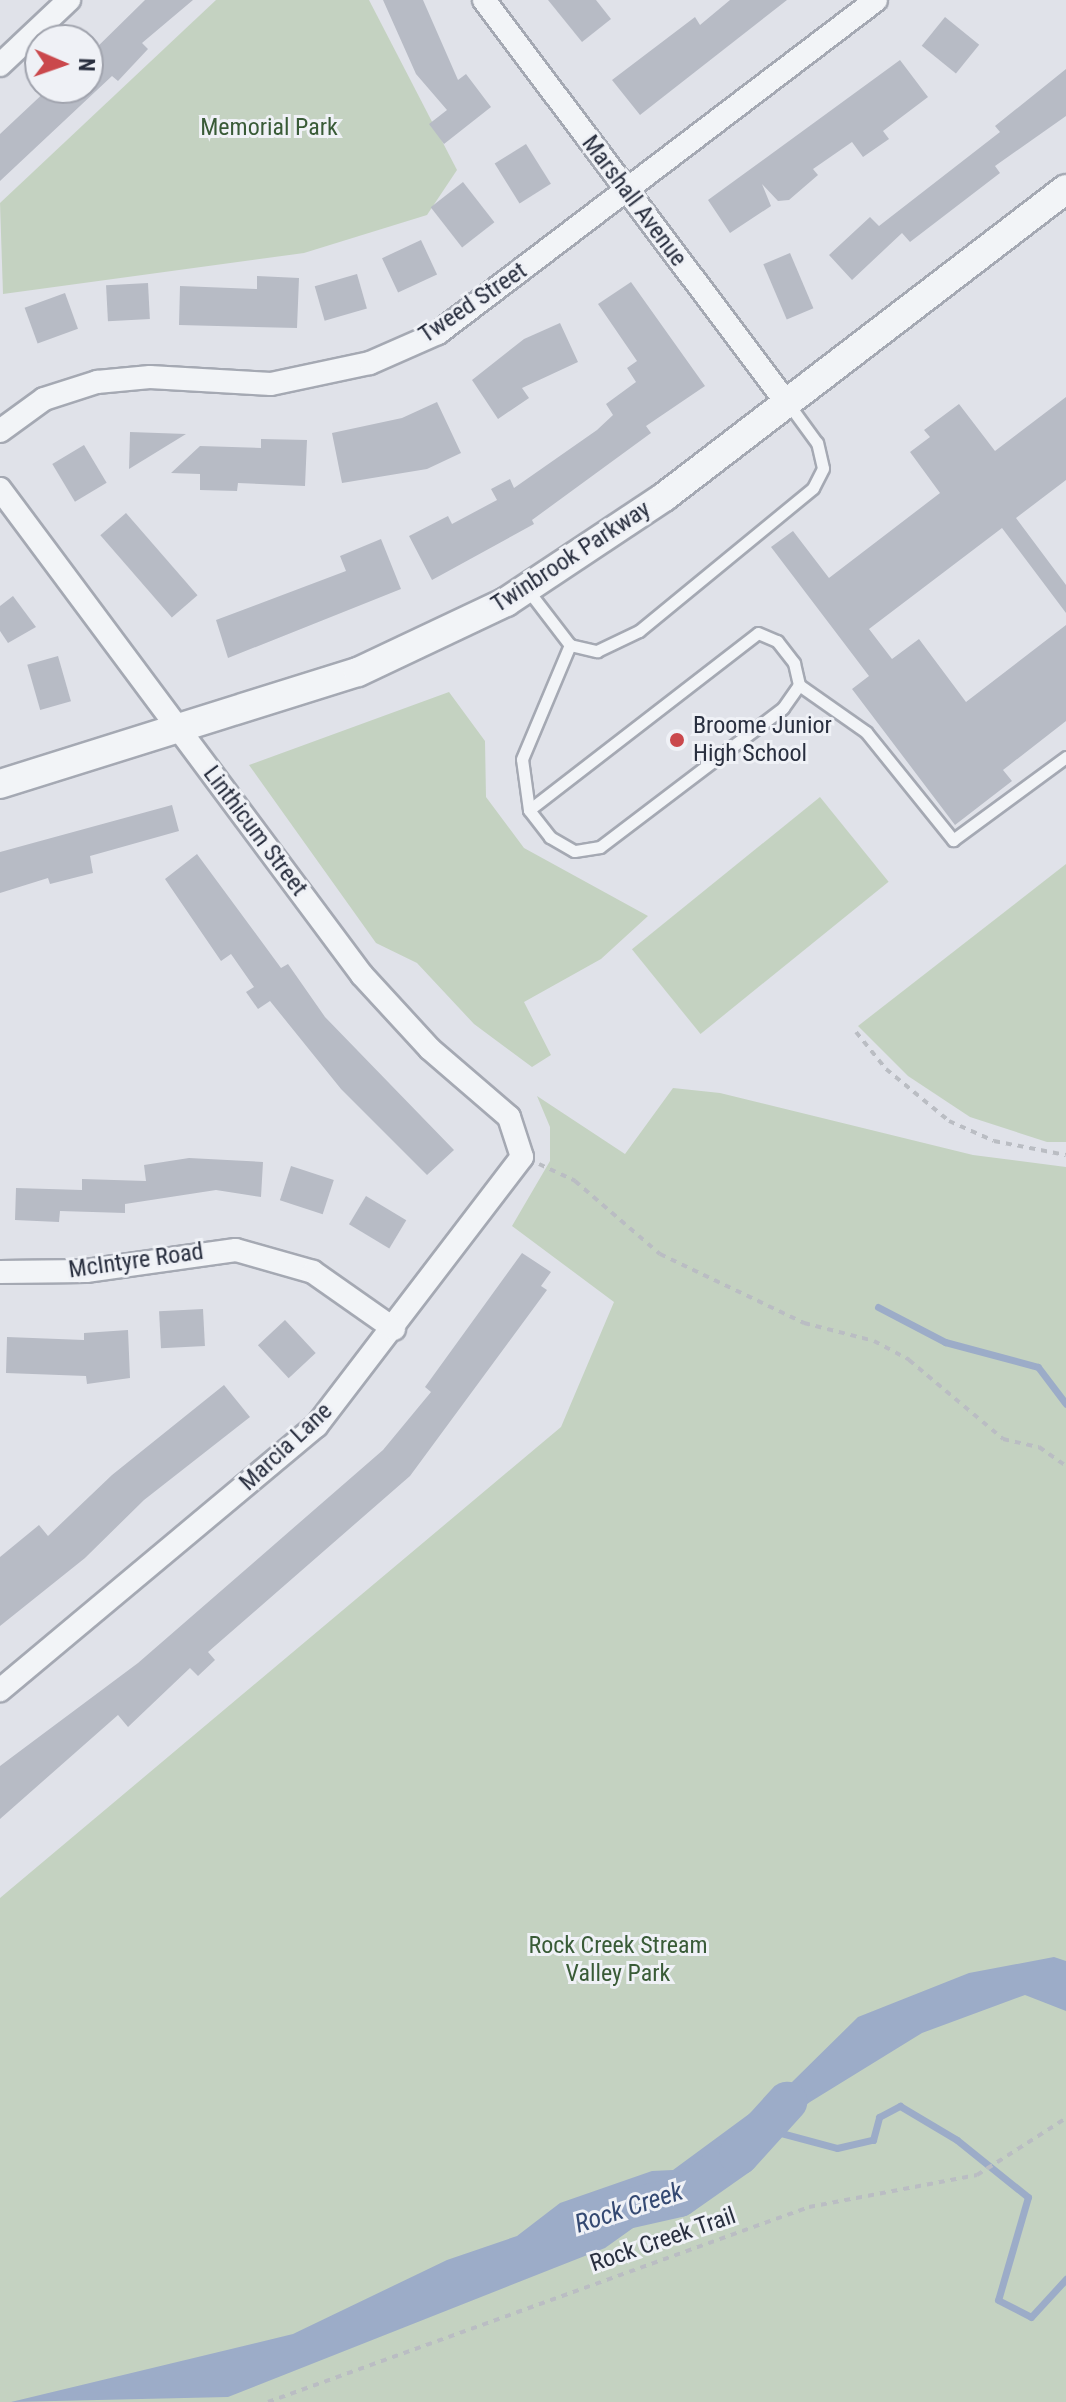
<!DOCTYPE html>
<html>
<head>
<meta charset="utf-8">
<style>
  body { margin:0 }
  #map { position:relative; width:1066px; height:2402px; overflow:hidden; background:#e0e2e9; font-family:"Roboto Condensed",sans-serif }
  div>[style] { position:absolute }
  .green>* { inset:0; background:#c4d2c1; transform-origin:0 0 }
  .water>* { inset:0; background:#9cacc8 }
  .stream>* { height:7px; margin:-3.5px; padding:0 3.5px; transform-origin:3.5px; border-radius:3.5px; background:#9cacc8 }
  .river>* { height:40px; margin:-20px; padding:0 20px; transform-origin:20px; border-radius:20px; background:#9cacc8 }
  .building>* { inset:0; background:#b7bbc5; transform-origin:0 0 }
  .path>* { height:4px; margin-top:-2px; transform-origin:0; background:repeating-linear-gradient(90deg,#babdc3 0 6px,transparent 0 12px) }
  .roads { filter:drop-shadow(2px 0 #a5a9b3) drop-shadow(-2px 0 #a5a9b3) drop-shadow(0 2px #a5a9b3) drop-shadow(0 -2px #a5a9b3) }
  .service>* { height:11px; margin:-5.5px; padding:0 5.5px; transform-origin:5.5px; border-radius:5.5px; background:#f2f4f7 }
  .minor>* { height:22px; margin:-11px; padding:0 11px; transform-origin:11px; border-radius:11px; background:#f2f4f7 }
  .tertiary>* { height:28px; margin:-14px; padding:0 14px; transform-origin:14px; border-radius:14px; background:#f2f4f7 }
  .dots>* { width:22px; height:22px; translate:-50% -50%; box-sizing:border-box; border:4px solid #eff1f6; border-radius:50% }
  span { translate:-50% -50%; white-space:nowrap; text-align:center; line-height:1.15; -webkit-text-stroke:6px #eff1f6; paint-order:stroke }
  .park-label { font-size:24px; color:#395b37 }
  .street-label { font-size:24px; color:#292f3f }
  .poi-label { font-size:24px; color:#292f3f }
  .left { translate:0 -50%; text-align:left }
  .water-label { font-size:26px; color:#344972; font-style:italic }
  .north { position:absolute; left:24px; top:24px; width:80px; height:80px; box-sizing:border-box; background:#eff1f6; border:2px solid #a0a3ad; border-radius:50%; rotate:92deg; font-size:22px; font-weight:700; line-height:32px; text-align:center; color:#292f3f }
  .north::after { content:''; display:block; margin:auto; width:28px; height:36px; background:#ca484c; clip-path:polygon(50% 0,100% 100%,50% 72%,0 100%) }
</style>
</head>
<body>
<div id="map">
  <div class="green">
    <div style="clip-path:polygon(216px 0,369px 0,457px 170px,427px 215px,304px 253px,3px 294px,0 203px)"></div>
    <div style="clip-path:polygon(449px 692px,485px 741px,486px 797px,524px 848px,648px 916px,601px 959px,524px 1002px,551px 1055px,532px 1067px,474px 1024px,417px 963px,376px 943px,249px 765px)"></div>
    <div style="left:820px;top:797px;width:109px;height:242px;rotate:51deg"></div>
    <div style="clip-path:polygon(1066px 864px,1066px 1142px,1047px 1142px,970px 1117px,908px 1076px,858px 1026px)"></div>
    <div style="clip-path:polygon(673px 1088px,720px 1093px,973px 1155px,1066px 1167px,1066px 2402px,0 2402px,0 1898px,561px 1427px,614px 1302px,512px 1226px,550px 1161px,550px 1127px,537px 1096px,625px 1154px)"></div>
  </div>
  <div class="water">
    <div style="clip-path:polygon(1054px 1957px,1066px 1961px,1066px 2011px,1025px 1995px,922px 2033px,810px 2102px,605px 2248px,228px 2397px,11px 2402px,293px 2334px,447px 2260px,517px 2236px,560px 2203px,652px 2171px,673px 2170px,791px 2083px,858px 2017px,969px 1973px)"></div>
  </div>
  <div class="stream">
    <div style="left:878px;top:1307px;width:76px;rotate:27.6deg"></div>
    <div style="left:945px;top:1342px;width:96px;rotate:15deg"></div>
    <div style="left:1038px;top:1367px;width:46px;rotate:52.9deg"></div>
    <div style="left:766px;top:2129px;width:73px;rotate:15deg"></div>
    <div style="left:837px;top:2148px;width:37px;rotate:-13deg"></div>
    <div style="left:873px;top:2140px;width:24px;rotate:-75deg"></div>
    <div style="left:879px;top:2117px;width:24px;rotate:-28deg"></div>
    <div style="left:900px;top:2106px;width:66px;rotate:30.8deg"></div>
    <div style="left:957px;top:2140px;width:91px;rotate:38.8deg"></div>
    <div style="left:1028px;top:2197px;width:107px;rotate:106.2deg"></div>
    <div style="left:998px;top:2300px;width:37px;rotate:27deg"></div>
    <div style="left:1031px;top:2317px;width:52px;rotate:-47.4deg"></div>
  </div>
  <div class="river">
    <div style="left:622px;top:2210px;width:58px;rotate:-12.8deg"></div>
    <div style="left:679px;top:2197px;width:73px;rotate:-35deg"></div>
    <div style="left:739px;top:2155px;width:72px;rotate:-47.8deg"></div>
  </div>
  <div class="building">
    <div style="clip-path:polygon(145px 0,193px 0,142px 43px,148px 49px,118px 81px,112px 76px,0 181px,0 134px,49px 88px,88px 88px,88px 56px)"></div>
    <div style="clip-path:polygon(383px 0,423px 0,458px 80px,466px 74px,491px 107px,444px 144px,429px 124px,447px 110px,416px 74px)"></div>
    <div style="clip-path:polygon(548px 0,596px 0,611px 19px,582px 42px)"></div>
    <div style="clip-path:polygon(730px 0,787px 0,640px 115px,612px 80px,695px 17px,700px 25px)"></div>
    <div style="left:945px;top:17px;width:44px;height:37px;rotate:39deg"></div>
    <div style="clip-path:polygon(900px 60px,928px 97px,883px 131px,889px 139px,863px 157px,852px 142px,813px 169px,818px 175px,789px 200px,778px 201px,762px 184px,771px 206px,730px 233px,708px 200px)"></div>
    <div style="clip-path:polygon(1066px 69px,1066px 116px,995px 166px,1000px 173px,910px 242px,902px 233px,852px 280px,829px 255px,870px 217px,879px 226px,1000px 132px,995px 126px)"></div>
    <div style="left:526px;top:144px;width:47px;height:37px;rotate:58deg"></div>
    <div style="left:463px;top:182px;width:51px;height:41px;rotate:52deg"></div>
    <div style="left:421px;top:240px;width:38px;height:43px;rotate:65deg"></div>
    <div style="left:790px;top:253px;width:60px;height:29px;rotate:67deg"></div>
    <div style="left:357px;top:274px;width:36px;height:44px;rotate:74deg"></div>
    <div style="clip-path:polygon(257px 276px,299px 278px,297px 328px,179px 325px,180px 286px,257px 289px)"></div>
    <div style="clip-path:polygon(631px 282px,705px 386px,646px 426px,651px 433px,532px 520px,534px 524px,432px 580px,409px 536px,448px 516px,452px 524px,497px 500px,491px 489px,510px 479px,514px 488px,597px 430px,613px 415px,606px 404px,636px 382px,627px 368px,637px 361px,598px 304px)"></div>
    <div style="left:148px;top:283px;width:36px;height:42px;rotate:87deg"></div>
    <div style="left:65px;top:293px;width:38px;height:43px;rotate:70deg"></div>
    <div style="clip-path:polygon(560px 323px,578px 362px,522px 388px,529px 398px,498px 419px,472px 380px,524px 339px)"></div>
    <div style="clip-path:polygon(1066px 397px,1066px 480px,1016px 518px,1066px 585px,1066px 613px,1002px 528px,869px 629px,892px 659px,919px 639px,966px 702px,1066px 625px,1066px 721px,1003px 770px,1012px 781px,955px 825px,852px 689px,869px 676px,771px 547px,793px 531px,829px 578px,940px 493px,910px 452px,930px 437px,924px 430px,959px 404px,995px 451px)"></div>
    <div style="clip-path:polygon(437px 402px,461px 453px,427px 469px,342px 483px,332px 433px,402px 418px)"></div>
    <div style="clip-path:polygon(130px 432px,186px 434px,129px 469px)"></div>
    <div style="clip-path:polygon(261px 439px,307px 440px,305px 486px,238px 483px,237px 491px,200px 490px,200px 474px,171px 473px,200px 446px,261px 448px)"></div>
    <div style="left:84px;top:445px;width:44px;height:37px;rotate:59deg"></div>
    <div style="left:126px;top:513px;width:109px;height:34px;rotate:49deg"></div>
    <div style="clip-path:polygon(381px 539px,401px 589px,228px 658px,216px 620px,346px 571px,340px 556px)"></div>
    <div style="clip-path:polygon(13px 596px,36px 627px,8px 643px,0 631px,0 606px)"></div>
    <div style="left:58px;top:656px;width:47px;height:32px;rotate:74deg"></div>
    <div style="clip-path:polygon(172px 805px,179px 831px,90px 856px,93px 873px,50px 884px,48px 878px,0 893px,0 852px)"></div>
    <div style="clip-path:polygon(197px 854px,281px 968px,288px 964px,325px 1017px,454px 1150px,427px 1175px,341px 1089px,270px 1001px,258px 1009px,246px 992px,254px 987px,231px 954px,221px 961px,165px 879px)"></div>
    <div style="clip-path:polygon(189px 1158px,263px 1162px,261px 1197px,216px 1190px,125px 1204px,125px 1213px,60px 1211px,59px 1222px,15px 1220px,16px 1188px,82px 1190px,82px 1179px,146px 1181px,144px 1165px)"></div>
    <div style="left:291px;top:1166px;width:45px;height:36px;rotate:18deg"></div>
    <div style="left:366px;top:1196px;width:47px;height:33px;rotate:31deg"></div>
    <div style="clip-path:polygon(522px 1253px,551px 1272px,541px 1286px,547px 1290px,410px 1476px,208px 1652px,215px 1660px,198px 1676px,190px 1668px,128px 1727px,118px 1715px,0 1819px,0 1766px,138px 1663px,383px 1450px,431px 1392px,425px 1387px)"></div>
    <div style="left:203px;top:1309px;width:37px;height:44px;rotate:87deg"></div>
    <div style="left:285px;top:1320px;width:45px;height:37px;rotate:47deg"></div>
    <div style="clip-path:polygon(128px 1330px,130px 1378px,87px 1384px,86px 1376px,6px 1373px,7px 1337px,84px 1340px,84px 1333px)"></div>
    <div style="clip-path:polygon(224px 1385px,250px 1417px,144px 1500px,85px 1558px,0 1626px,0 1557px,39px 1525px,48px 1536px,112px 1475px)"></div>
  </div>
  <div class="path">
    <div style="left:856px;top:1032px;width:48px;rotate:51deg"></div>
    <div style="left:886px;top:1069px;width:82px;rotate:39.5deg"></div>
    <div style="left:949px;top:1121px;width:49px;rotate:24deg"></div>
    <div style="left:994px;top:1141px;width:73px;rotate:11deg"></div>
    <div style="left:539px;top:1164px;width:40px;rotate:25deg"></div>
    <div style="left:575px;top:1181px;width:112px;rotate:40.7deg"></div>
    <div style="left:660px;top:1254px;width:160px;rotate:25.6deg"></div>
    <div style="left:804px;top:1323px;width:72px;rotate:14.4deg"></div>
    <div style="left:874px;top:1341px;width:40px;rotate:28deg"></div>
    <div style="left:909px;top:1360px;width:123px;rotate:40deg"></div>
    <div style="left:1003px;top:1439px;width:37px;rotate:13deg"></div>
    <div style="left:1039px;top:1447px;width:33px;rotate:35deg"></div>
    <div style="left:268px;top:2402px;width:575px;rotate:-19.82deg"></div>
    <div style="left:809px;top:2207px;width:171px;rotate:-10.8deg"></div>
    <div style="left:977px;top:2175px;width:106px;rotate:-32.6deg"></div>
  </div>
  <div class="roads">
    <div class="service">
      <div style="left:527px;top:589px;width:71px;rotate:52.5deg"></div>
      <div style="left:570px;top:645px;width:28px;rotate:13deg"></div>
      <div style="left:597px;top:651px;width:47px;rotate:-25.5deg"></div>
      <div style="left:639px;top:631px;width:225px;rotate:-39.4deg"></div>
      <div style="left:813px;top:488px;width:22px;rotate:-63deg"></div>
      <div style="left:823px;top:468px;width:26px;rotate:-103deg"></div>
      <div style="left:817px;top:443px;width:51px;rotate:-126.2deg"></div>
      <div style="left:799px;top:685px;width:82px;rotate:35deg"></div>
      <div style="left:866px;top:732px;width:139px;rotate:51.1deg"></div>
      <div style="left:953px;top:840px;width:140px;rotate:-36.3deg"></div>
      <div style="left:529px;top:810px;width:289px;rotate:-37.7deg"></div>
      <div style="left:758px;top:633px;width:21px;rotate:23deg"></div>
      <div style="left:777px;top:641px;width:28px;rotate:52deg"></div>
      <div style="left:794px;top:663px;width:23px;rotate:77deg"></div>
      <div style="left:799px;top:685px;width:28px;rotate:125deg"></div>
      <div style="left:783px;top:708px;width:230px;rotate:142.8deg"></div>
      <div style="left:600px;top:847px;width:26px;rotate:171deg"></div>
      <div style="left:574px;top:851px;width:28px;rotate:-150deg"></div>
      <div style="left:550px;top:837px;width:34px;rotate:-128deg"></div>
      <div style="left:529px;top:810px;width:51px;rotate:-97.8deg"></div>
      <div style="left:522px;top:759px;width:124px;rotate:-67.2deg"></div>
    </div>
    <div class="minor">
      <div style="left:484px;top:0;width:503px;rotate:53.08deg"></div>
      <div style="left:0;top:65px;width:95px;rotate:-43.3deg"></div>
      <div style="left:0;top:431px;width:54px;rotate:-36deg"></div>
      <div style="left:44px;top:399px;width:56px;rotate:-17.8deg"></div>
      <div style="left:97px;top:382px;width:53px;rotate:-5.4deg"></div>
      <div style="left:150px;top:377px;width:121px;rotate:3.3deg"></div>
      <div style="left:271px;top:384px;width:101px;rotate:-12deg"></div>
      <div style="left:370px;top:363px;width:74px;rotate:-23.8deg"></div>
      <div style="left:438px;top:333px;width:550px;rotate:-37.24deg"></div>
      <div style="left:0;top:489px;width:606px;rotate:53.32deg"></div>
      <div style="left:362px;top:975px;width:100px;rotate:47.4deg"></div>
      <div style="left:430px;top:1049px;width:104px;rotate:40.7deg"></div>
      <div style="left:509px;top:1117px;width:42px;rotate:72deg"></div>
      <div style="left:522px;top:1157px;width:339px;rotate:127.4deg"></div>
      <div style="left:316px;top:1426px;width:412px;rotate:140.1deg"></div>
      <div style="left:0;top:1272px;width:86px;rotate:-0.7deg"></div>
      <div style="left:86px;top:1271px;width:151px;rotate:-8deg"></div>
      <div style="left:236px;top:1250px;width:80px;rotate:15.9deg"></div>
      <div style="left:313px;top:1272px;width:99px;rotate:35.1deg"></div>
    </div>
    <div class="tertiary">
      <div style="left:0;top:784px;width:375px;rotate:-17.4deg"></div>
      <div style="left:358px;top:672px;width:164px;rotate:-25.3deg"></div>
      <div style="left:506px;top:602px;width:190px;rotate:-33.6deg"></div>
      <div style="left:664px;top:497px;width:506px;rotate:-37.46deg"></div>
    </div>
  </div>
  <div class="dots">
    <div style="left:677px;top:740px;background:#ca484c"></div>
  </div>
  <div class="park-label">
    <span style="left:269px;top:128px">Memorial Park</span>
    <span style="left:618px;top:1960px">Rock Creek Stream<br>Valley Park</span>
  </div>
  <div class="street-label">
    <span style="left:634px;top:201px;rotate:53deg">Marshall Avenue</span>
    <span style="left:473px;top:303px;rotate:-34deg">Tweed Street</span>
    <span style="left:571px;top:557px;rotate:-33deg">Twinbrook Parkway</span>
    <span style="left:255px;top:831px;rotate:53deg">Linthicum Street</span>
    <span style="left:136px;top:1261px;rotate:-8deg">McIntyre Road</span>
    <span style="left:286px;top:1447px;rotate:-43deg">Marcia Lane</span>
    <span style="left:663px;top:2240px;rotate:-19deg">Rock Creek Trail</span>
  </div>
  <div class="poi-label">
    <span class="left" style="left:693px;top:740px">Broome Junior<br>High School</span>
  </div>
  <div class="water-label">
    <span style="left:629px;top:2208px;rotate:-18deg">Rock Creek</span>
  </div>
  <div class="north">N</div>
</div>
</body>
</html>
